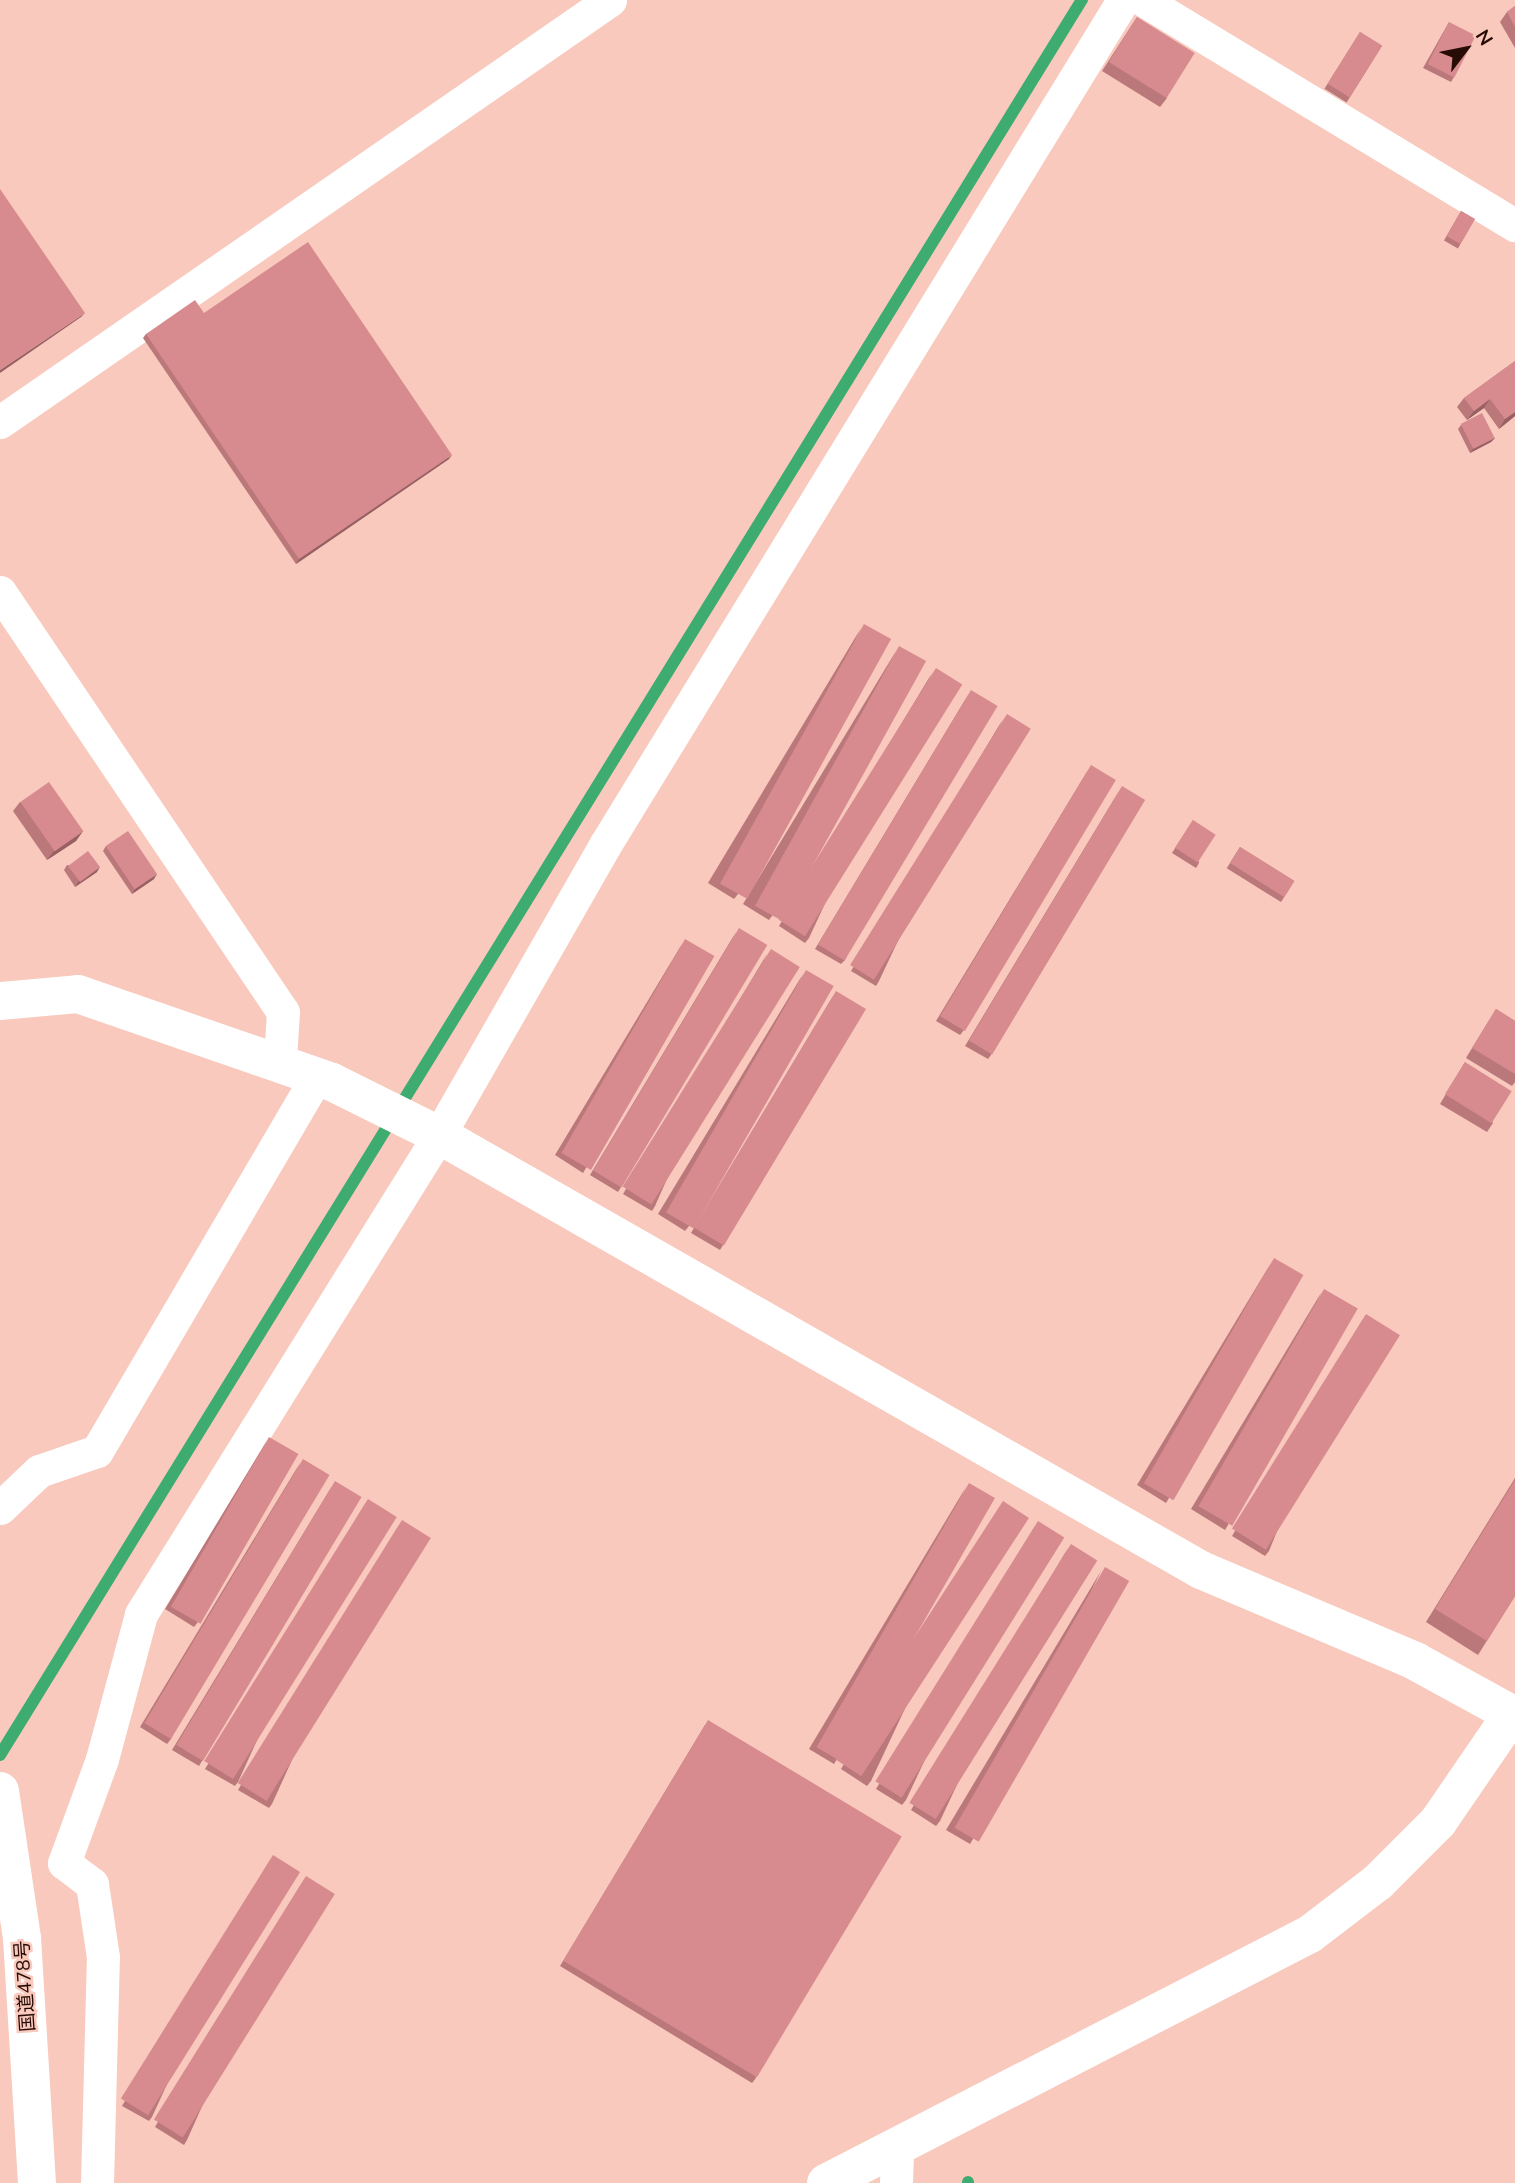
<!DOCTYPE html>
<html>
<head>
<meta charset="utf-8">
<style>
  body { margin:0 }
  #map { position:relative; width:1515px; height:2183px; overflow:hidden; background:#f8c9bc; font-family:"Nunito Sans","Noto Sans JP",sans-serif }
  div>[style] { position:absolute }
  .stream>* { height:12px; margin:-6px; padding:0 6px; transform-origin:6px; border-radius:6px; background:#3eac70 }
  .street>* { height:33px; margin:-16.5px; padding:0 16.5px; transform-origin:16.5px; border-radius:16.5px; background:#fff }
  .secondary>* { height:38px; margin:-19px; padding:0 19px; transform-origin:19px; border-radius:19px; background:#fff }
  .highway>* { height:38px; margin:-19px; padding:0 19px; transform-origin:19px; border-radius:19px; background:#fff }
  .wall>* { inset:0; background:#ba787b; transform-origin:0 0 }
  .shaded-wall>* { inset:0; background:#976164 }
  .building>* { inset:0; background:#d88b8f; transform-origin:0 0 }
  span { translate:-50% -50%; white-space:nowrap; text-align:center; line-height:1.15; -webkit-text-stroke:5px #f8c9bc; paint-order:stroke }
  .street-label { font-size:19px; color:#270c06 }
  .north { position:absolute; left:1431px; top:14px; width:70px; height:70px; -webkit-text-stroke:5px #f8c9bc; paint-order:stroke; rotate:58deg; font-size:19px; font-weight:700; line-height:28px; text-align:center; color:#270c06 }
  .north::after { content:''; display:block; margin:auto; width:24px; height:32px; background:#270c06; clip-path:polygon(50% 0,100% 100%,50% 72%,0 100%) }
</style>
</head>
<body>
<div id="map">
  <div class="stream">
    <div style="left:0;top:1755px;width:2062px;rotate:-58.35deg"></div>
    <div style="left:968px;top:2183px;width:1px;rotate:-90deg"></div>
  </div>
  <div class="street">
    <div style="left:1143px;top:0;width:435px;rotate:31.2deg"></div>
    <div style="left:0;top:422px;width:742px;rotate:-34.68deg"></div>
    <div style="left:0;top:592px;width:506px;rotate:56.03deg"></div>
    <div style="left:283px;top:1012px;width:47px;rotate:93.7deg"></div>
    <div style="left:0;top:1508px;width:54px;rotate:-43.5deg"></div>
    <div style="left:39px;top:1471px;width:61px;rotate:-19deg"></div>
    <div style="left:97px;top:1451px;width:436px;rotate:-59.6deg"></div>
    <div style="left:97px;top:2183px;width:226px;rotate:-88.5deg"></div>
    <div style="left:103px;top:1957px;width:74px;rotate:-98.6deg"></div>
    <div style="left:92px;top:1884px;width:35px;rotate:-143deg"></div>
    <div style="left:64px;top:1863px;width:111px;rotate:-69.9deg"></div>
    <div style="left:102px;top:1759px;width:150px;rotate:-74.9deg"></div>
    <div style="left:141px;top:1614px;width:564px;rotate:-58.11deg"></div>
    <div style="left:439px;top:1135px;width:334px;rotate:-60.2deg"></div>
    <div style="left:605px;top:845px;width:991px;rotate:-58.49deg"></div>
    <div style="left:896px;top:2183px;width:34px;rotate:-88deg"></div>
  </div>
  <div class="secondary">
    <div style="left:0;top:1001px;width:78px;rotate:-5.1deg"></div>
    <div style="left:78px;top:994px;width:269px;rotate:19.1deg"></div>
    <div style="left:332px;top:1082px;width:119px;rotate:26.4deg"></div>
    <div style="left:439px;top:1135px;width:877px;rotate:29.72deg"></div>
    <div style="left:1201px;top:1570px;width:233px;rotate:23deg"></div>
    <div style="left:1415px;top:1661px;width:114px;rotate:28.8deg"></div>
    <div style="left:826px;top:2183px;width:544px;rotate:-27.22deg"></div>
    <div style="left:1310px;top:1934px;width:86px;rotate:-37.4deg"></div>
    <div style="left:1378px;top:1882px;width:85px;rotate:-45deg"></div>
    <div style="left:1438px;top:1822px;width:131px;rotate:-55.6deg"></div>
  </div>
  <div class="highway">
    <div style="left:0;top:1791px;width:149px;rotate:81.5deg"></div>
    <div style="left:22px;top:1938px;width:245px;rotate:86.5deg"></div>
  </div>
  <div class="wall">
    <div style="clip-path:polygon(1515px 6px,1515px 48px,1500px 22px,1507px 12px)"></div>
    <div style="clip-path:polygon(1137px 17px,1167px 98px,1160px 107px,1102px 71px)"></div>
    <div style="clip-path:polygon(1449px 22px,1454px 77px,1451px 82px,1423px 68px)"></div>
    <div style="left:1360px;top:32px;width:26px;height:67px;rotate:32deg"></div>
    <div style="left:1461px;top:211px;width:16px;height:34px;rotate:30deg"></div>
    <div style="clip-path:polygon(204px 313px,449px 459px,296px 564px,143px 338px,146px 334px)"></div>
    <div style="clip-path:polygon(1515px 361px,1515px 416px,1499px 429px,1484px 408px,1467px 420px,1457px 407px,1464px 398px)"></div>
    <div style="clip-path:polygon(1461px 425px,1495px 438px,1491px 442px,1470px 453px,1458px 429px)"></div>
    <div style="clip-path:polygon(861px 628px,738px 894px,734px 899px,708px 883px)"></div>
    <div style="clip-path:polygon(896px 651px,772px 916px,769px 920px,743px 904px)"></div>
    <div style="clip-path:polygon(932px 673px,809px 938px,805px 943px,779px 926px)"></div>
    <div style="clip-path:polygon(968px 695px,845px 960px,841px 964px,815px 949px)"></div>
    <div style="clip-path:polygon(1003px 719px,879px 981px,876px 986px,851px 971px)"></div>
    <div style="clip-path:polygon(1088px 770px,964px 1030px,960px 1035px,936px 1021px)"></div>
    <div style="clip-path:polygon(1119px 791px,991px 1055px,988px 1059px,965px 1046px)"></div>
    <div style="clip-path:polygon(20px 802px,83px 831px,76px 841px,47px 860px,13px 811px)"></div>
    <div style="clip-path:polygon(1193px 820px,1199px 863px,1196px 868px,1172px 853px)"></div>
    <div style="clip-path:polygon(106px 846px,154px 879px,132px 894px,103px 851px)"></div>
    <div style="left:1240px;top:847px;width:64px;height:25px;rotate:32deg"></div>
    <div style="clip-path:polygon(67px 865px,97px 872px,75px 887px,64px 870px)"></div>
    <div style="clip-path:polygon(736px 932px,621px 1187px,618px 1192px,590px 1175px)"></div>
    <div style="clip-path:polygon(682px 944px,586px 1168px,583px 1173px,555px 1155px)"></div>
    <div style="clip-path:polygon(767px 954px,655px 1206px,652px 1211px,623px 1194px)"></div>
    <div style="clip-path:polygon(803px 974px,689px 1226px,685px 1231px,658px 1214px)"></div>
    <div style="clip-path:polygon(833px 996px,723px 1245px,720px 1250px,691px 1233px)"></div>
    <div style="clip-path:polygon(1496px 1009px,1515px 1021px,1515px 1082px,1512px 1086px,1466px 1058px)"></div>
    <div style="clip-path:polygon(1465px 1062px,1493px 1123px,1487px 1132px,1440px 1104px)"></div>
    <div style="clip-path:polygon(1271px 1263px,1169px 1498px,1166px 1503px,1137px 1485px)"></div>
    <div style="clip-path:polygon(1321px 1293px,1228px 1525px,1225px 1530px,1191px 1509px)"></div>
    <div style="clip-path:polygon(1363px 1319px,1269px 1551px,1265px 1556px,1232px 1536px)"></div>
    <div style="clip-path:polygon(266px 1442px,198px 1622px,194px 1627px,165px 1609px)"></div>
    <div style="clip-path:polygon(300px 1463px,171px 1739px,167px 1744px,140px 1727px)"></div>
    <div style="clip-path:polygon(1515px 1478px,1515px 1596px,1478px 1655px,1426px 1622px)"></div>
    <div style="clip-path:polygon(332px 1486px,202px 1761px,199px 1766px,172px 1750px)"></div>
    <div style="clip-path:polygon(966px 1487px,837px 1759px,834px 1764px,809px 1749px)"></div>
    <div style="clip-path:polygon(365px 1504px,238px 1782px,235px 1786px,205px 1769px)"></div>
    <div style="clip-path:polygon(1000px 1506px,871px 1781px,867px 1786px,841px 1769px)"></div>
    <div style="clip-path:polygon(399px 1525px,272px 1804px,269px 1808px,238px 1790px)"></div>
    <div style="clip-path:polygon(1035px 1526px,906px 1800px,902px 1805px,876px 1789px)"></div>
    <div style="clip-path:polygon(1068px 1548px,940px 1821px,936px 1826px,911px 1810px)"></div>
    <div style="clip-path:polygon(1101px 1571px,973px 1839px,970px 1844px,946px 1830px)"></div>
    <div style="clip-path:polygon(705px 1725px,756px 2078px,752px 2083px,560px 1966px)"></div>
    <div style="clip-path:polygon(270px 1860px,152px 2117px,149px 2121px,122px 2106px)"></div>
    <div style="clip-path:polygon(303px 1881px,187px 2140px,184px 2145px,155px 2127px)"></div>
  </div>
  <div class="shaded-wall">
    <div style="clip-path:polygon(85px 313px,81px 317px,0 373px,0 370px)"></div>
    <div style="clip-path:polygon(1490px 399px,1484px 408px,1467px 420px,1474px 411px)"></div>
    <div style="clip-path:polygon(1515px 412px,1515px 416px,1499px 429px,1505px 419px)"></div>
    <div style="clip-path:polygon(1495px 438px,1491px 442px,1470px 453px,1473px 449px)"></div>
    <div style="clip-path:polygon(452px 455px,449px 459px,296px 564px,299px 559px)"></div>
    <div style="clip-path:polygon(83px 831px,76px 841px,47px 860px,54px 851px)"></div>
    <div style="clip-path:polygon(100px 867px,97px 872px,75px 887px,78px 882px)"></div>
    <div style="clip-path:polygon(157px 874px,154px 879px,132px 894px,135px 889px)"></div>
  </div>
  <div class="building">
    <div style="clip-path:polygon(1515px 6px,1515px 27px,1507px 12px)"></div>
    <div style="left:1137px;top:17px;width:68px;height:53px;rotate:32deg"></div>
    <div style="left:1449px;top:22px;width:30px;height:47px;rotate:27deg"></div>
    <div style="left:1360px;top:32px;width:26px;height:61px;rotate:32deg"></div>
    <div style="clip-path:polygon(0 189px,85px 313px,0 370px)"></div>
    <div style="left:1461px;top:211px;width:16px;height:29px;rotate:30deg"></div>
    <div style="clip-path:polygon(308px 242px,452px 455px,299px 559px,146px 334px,195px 300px,204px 313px)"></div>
    <div style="clip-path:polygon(1515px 361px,1515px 412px,1505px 419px,1490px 399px,1474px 411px,1464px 398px)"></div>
    <div style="left:1482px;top:413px;width:28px;height:24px;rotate:63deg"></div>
    <div style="left:864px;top:624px;width:31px;height:297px;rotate:29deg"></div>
    <div style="left:899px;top:646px;width:31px;height:297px;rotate:29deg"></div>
    <div style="left:936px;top:668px;width:31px;height:297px;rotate:32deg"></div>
    <div style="left:971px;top:690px;width:31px;height:297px;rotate:31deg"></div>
    <div style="left:1007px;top:714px;width:28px;height:296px;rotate:32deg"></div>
    <div style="left:1091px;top:765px;width:29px;height:293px;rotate:31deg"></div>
    <div style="left:49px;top:782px;width:60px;height:35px;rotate:55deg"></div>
    <div style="left:1122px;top:786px;width:27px;height:297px;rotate:31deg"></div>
    <div style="left:1193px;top:820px;width:27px;height:33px;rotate:33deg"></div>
    <div style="left:128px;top:831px;width:52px;height:27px;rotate:56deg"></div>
    <div style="left:1240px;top:847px;width:64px;height:19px;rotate:32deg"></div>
    <div style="left:88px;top:851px;width:20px;height:25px;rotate:53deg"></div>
    <div style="left:739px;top:928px;width:33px;height:283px;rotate:31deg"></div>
    <div style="left:685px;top:939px;width:34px;height:247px;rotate:30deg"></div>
    <div style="left:771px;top:949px;width:34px;height:280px;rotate:32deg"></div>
    <div style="left:806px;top:970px;width:32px;height:280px;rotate:30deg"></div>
    <div style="left:836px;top:991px;width:35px;height:276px;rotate:31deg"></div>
    <div style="clip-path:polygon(1496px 1009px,1515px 1021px,1515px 1074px,1472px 1048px)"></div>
    <div style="left:1465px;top:1062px;width:55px;height:38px;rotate:32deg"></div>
    <div style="left:1274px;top:1258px;width:34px;height:260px;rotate:30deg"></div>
    <div style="left:1324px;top:1289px;width:39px;height:251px;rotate:30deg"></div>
    <div style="left:1366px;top:1314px;width:40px;height:253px;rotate:32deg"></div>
    <div style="left:269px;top:1437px;width:34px;height:196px;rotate:30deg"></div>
    <div style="left:303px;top:1459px;width:31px;height:308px;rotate:31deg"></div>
    <div style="clip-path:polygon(1515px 1480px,1515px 1596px,1487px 1641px,1435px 1609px)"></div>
    <div style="left:335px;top:1481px;width:31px;height:308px;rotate:31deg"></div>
    <div style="left:969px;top:1483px;width:30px;height:305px;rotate:30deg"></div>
    <div style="left:368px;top:1499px;width:34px;height:309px;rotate:32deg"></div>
    <div style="left:1003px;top:1501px;width:31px;height:308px;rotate:33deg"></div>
    <div style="left:402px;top:1520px;width:34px;height:310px;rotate:32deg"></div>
    <div style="left:1038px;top:1521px;width:31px;height:307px;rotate:32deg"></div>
    <div style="left:1071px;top:1544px;width:31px;height:305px;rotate:32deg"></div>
    <div style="left:1105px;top:1567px;width:28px;height:301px;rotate:30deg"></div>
    <div style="left:708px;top:1720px;width:226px;height:281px;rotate:31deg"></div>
    <div style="left:273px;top:1855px;width:32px;height:287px;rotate:32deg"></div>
    <div style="left:306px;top:1876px;width:34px;height:287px;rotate:32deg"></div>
  </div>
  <div class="street-label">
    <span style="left:26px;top:1986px;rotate:-94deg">国道478号</span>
  </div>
  <div class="north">N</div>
</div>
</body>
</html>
